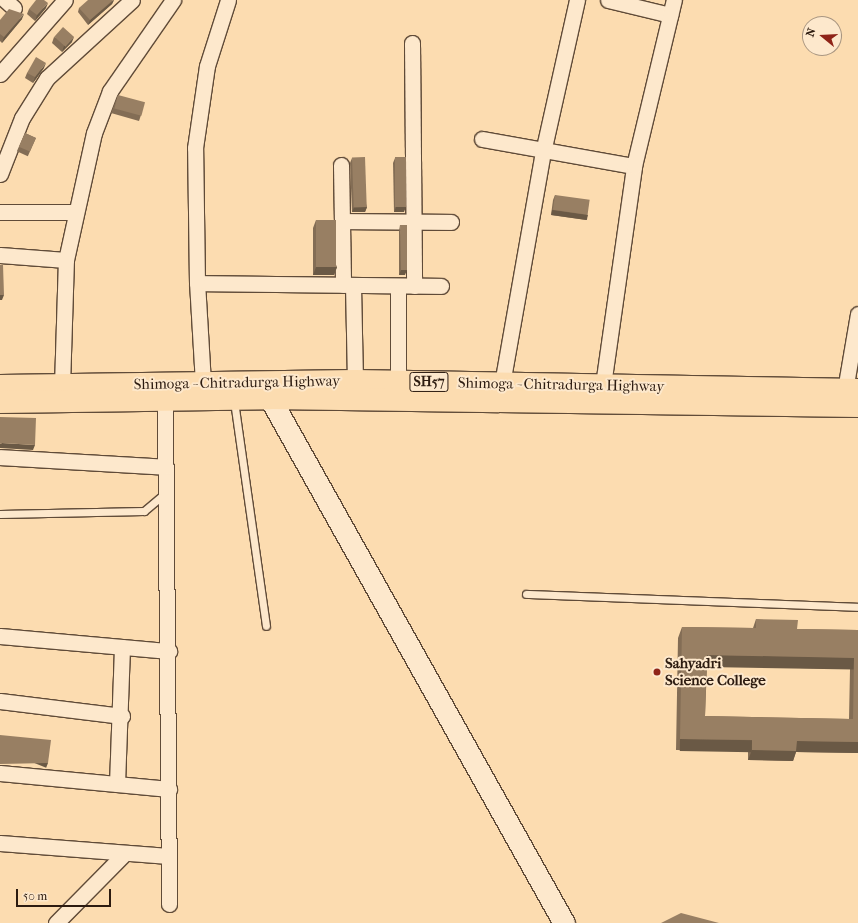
<!DOCTYPE html>
<html>
<head>
<meta charset="utf-8">
<style>
  body { margin:0 }
  #map { position:relative; width:858px; height:923px; overflow:hidden; background:#fcdcb0; font-family:"IM FELL French Canon",serif }
  div>[style] { position:absolute }
  .roads { filter:drop-shadow(1px 0 #604b38) drop-shadow(-1px 0 #604b38) drop-shadow(0 1px #604b38) drop-shadow(0 -1px #604b38) }
  .lane>* { height:7px; margin:-3.5px; padding:0 3.5px; transform-origin:3.5px; border-radius:3.5px; background:#fde8cc }
  .street>* { height:15px; margin:-7.5px; padding:0 7.5px; transform-origin:7.5px; border-radius:7.5px; background:#fde8cc }
  .secondary>* { height:21px; margin:-10.5px; padding:0 10.5px; transform-origin:10.5px; border-radius:10.5px; background:#fde8cc }
  .primary>* { height:22px; margin:-11px; padding:0 11px; transform-origin:11px; border-radius:11px; background:#fcdcb0 }
  .wall>* { inset:0; background:#836d55; transform-origin:0 0 }
  .shaded-wall>* { inset:0; background:#6a5945; transform-origin:0 0 }
  .building>* { inset:0; background:#987f63; transform-origin:0 0 }
  .dots>* { width:11px; height:11px; translate:-50% -50%; box-sizing:border-box; border:2px solid #fde8cc; border-radius:50% }
  span { translate:-50% -50%; white-space:nowrap; text-align:center; line-height:1.15; -webkit-text-stroke:4px #fde8cc; paint-order:stroke }
  .shield-label span { padding:1px 3px; background:#fde8cc; border:1px solid; border-radius:3px; -webkit-text-stroke-width:0 }
  .shield-label { font-size:14px; color:#2c1b10; font-weight:700 }
  .street-label { font-size:15px; color:#2c1b10 }
  .poi-label { font-size:15px; color:#2c1b10; font-weight:700 }
  .left { translate:0 -50%; text-align:left }
  .north { position:absolute; left:802px; top:16px; width:40px; height:40px; box-sizing:border-box; background:#fde8cc; border:1px solid #a99681; border-radius:50%; rotate:288deg; font-size:11px; font-weight:700; line-height:16px; text-align:center; color:#2c1b10 }
  .north::after { content:''; display:block; margin:auto; width:14px; height:18px; background:#8f2418; clip-path:polygon(50% 0,100% 100%,50% 72%,0 100%) }
  .scale { position:absolute; left:16px; top:889px; width:95px; height:18px; box-sizing:border-box; border:2px solid #2c1b10; border-top:0; padding-left:5px; font-size:12px; line-height:14px; white-space:nowrap; color:#2c1b10; -webkit-text-stroke:3px #fde8cc; paint-order:stroke }
</style>
</head>
<body>
<div id="map">
  <div class="roads">
    <div class="lane">
      <div style="left:234px;top:401px;width:227px;rotate:81.9deg"></div>
      <div style="left:0;top:514px;width:144px;rotate:-1.2deg"></div>
      <div style="left:144px;top:511px;width:26px;rotate:-40deg"></div>
      <div style="left:526px;top:594px;width:332px;rotate:2.2deg"></div>
    </div>
    <div class="street">
      <div style="left:5px;top:0;width:12px;rotate:42deg"></div>
      <div style="left:608px;top:0;width:64px;rotate:13.6deg"></div>
      <div style="left:412px;top:43px;width:243px;rotate:89.5deg"></div>
      <div style="left:0;top:74px;width:98px;rotate:-48.7deg"></div>
      <div style="left:482px;top:139px;width:154px;rotate:10.1deg"></div>
      <div style="left:341px;top:165px;width:120px;rotate:89deg"></div>
      <div style="left:0;top:174px;width:60px;rotate:-68.6deg"></div>
      <div style="left:22px;top:118px;width:47px;rotate:-58deg"></div>
      <div style="left:47px;top:78px;width:115px;rotate:-42.5deg"></div>
      <div style="left:0;top:212px;width:76px"></div>
      <div style="left:342px;top:221px;width:109px;rotate:0.5deg"></div>
      <div style="left:0;top:255px;width:66px;rotate:4.3deg"></div>
      <div style="left:197px;top:283px;width:244px;rotate:0.7deg"></div>
      <div style="left:353px;top:285px;width:96px;rotate:88.8deg"></div>
      <div style="left:398px;top:286px;width:96px;rotate:90deg"></div>
      <div style="left:203px;top:383px;width:100px;rotate:-93.4deg"></div>
      <div style="left:197px;top:283px;width:135px;rotate:-90.8deg"></div>
      <div style="left:195px;top:148px;width:83px;rotate:-81.7deg"></div>
      <div style="left:207px;top:66px;width:69px;rotate:-72.3deg"></div>
      <div style="left:502px;top:384px;width:236px;rotate:-80deg"></div>
      <div style="left:543px;top:152px;width:156px;rotate:-77.4deg"></div>
      <div style="left:603px;top:385px;width:221px;rotate:-81.9deg"></div>
      <div style="left:634px;top:166px;width:171px;rotate:-76.5deg"></div>
      <div style="left:62px;top:386px;width:126px;rotate:-88.2deg"></div>
      <div style="left:66px;top:260px;width:130px;rotate:-77.6deg"></div>
      <div style="left:94px;top:133px;width:45px;rotate:-69.1deg"></div>
      <div style="left:110px;top:91px;width:111px;rotate:-55.3deg"></div>
      <div style="left:845px;top:390px;width:77px;rotate:-80.3deg"></div>
      <div style="left:165px;top:401px;width:503px;rotate:89.54deg"></div>
      <div style="left:0;top:457px;width:166px;rotate:3.4deg"></div>
      <div style="left:0;top:636px;width:170px;rotate:5.1deg"></div>
      <div style="left:0;top:701px;width:123px;rotate:7deg"></div>
      <div style="left:0;top:773px;width:170px;rotate:5.4deg"></div>
      <div style="left:117px;top:784px;width:137px;rotate:-87.9deg"></div>
      <div style="left:0;top:843px;width:169px;rotate:4.4deg"></div>
      <div style="left:56px;top:923px;width:98px;rotate:-45.4deg"></div>
    </div>
    <div class="secondary">
      <div style="left:262px;top:384px;width:618px;rotate:60.74deg"></div>
    </div>
    <div class="primary">
      <div style="left:0;top:386px;width:355px;rotate:-0.8deg"></div>
      <div style="left:355px;top:381px;width:503px;rotate:1.03deg"></div>
      <div style="left:0;top:402px;width:270px;rotate:-0.8deg"></div>
      <div style="left:270px;top:398px;width:588px;rotate:0.78deg"></div>
    </div>
  </div>
  <div class="wall">
    <div style="clip-path:polygon(114px 0,112px 4px,88px 25px,78px 12px,79px 8px)"></div>
    <div style="clip-path:polygon(46px 8px,35px 21px,27px 14px,29px 9px)"></div>
    <div style="clip-path:polygon(22px 19px,2px 43px,0 41px,0 20px)"></div>
    <div style="clip-path:polygon(54px 37px,72px 42px,62px 52px,52px 43px)"></div>
    <div style="clip-path:polygon(44px 68px,33px 83px,25px 78px,27px 73px)"></div>
    <div style="clip-path:polygon(118px 95px,141px 115px,139px 121px,111px 113px)"></div>
    <div style="left:25px;top:133px;width:12px;height:20px;rotate:24deg"></div>
    <div style="clip-path:polygon(352px 158px,367px 207px,365px 212px,352px 212px,350px 163px)"></div>
    <div style="clip-path:polygon(395px 158px,404px 212px,394px 212px,393px 163px)"></div>
    <div style="clip-path:polygon(555px 195px,588px 215px,586px 220px,551px 215px,553px 200px)"></div>
    <div style="clip-path:polygon(316px 220px,337px 267px,334px 275px,313px 275px,313px 228px)"></div>
    <div style="clip-path:polygon(400px 225px,405px 275px,399px 275px,399px 231px)"></div>
    <div style="clip-path:polygon(evenodd,756px 619px,797px 629px,858px 630px,858px 753px,796px 752px,793px 761px,748px 760px,748px 751px,676px 750px,678px 638px,682px 627px,753px 628px,756px 619px,707px 666px,850px 669px,849px 719px,705px 716px,707px 666px)"></div>
  </div>
  <div class="shaded-wall">
    <div style="clip-path:polygon(114px 0,112px 4px,88px 25px,90px 20px)"></div>
    <div style="clip-path:polygon(48px 3px,46px 8px,35px 21px,37px 15px)"></div>
    <div style="clip-path:polygon(24px 14px,22px 19px,2px 43px,4px 37px)"></div>
    <div style="clip-path:polygon(74px 37px,72px 42px,62px 52px,64px 46px)"></div>
    <div style="clip-path:polygon(46px 63px,44px 68px,33px 83px,35px 77px)"></div>
    <div style="clip-path:polygon(354px 207px,367px 207px,365px 212px,352px 212px)"></div>
    <div style="clip-path:polygon(396px 207px,406px 207px,404px 212px,394px 212px)"></div>
    <div style="left:552px;top:210px;width:36px;height:5px;rotate:8deg"></div>
    <div style="clip-path:polygon(316px 267px,337px 267px,334px 275px,313px 275px)"></div>
    <div style="clip-path:polygon(401px 270px,407px 270px,405px 275px,399px 275px)"></div>
    <div style="clip-path:polygon(0 295px,4px 295px,2px 300px,0 300px)"></div>
    <div style="clip-path:polygon(2px 443px,35px 445px,33px 450px,0 448px,0 444px)"></div>
    <div style="left:707px;top:655px;width:147px;height:12px;rotate:1deg"></div>
    <div style="left:680px;top:739px;width:72px;height:12px;rotate:1deg"></div>
    <div style="clip-path:polygon(797px 741px,858px 742px,858px 753px,796px 752px,793px 761px,748px 760px,752px 750px)"></div>
    <div style="left:48px;top:763px;width:5px;height:48px;rotate:112deg"></div>
  </div>
  <div class="building">
    <div style="clip-path:polygon(36px 0,44px 0,48px 3px,37px 15px,29px 9px)"></div>
    <div style="clip-path:polygon(88px 0,113px 0,90px 20px,79px 8px)"></div>
    <div style="clip-path:polygon(9px 9px,24px 14px,4px 37px,0 34px,0 20px)"></div>
    <div style="left:63px;top:27px;width:15px;height:13px;rotate:42deg"></div>
    <div style="clip-path:polygon(36px 57px,46px 63px,35px 77px,27px 73px)"></div>
    <div style="left:118px;top:95px;width:28px;height:14px;rotate:15deg"></div>
    <div style="left:25px;top:133px;width:12px;height:15px;rotate:24deg"></div>
    <div style="left:365px;top:157px;width:50px;height:13px;rotate:88deg"></div>
    <div style="left:406px;top:157px;width:50px;height:11px;rotate:90deg"></div>
    <div style="left:555px;top:195px;width:35px;height:15px;rotate:8deg"></div>
    <div style="left:316px;top:220px;width:20px;height:47px"></div>
    <div style="clip-path:polygon(400px 225px,407px 225px,407px 270px,401px 270px)"></div>
    <div style="clip-path:polygon(0 265px,3px 265px,4px 295px,0 295px)"></div>
    <div style="clip-path:polygon(0 417px,36px 418px,35px 445px,2px 443px,0 444px)"></div>
    <div style="clip-path:polygon(evenodd,756px 619px,798px 620px,797px 629px,858px 630px,858px 742px,797px 741px,796px 751px,752px 750px,752px 740px,680px 739px,682px 627px,756px 628px,756px 619px,707px 655px,854px 658px,853px 719px,705px 716px,707px 655px)"></div>
    <div style="clip-path:polygon(0 735px,51px 740px,48px 763px,0 764px)"></div>
    <div style="clip-path:polygon(681px 913px,719px 923px,661px 923px)"></div>
  </div>
  <div class="dots">
    <div style="left:657px;top:672px;background:#8f2418"></div>
  </div>
  <div class="shield-label">
    <span style="left:429px;top:382px">SH57</span>
  </div>
  <div class="street-label">
    <span style="left:237px;top:383px;rotate:-1deg">Shimoga - Chitradurga Highway</span>
    <span style="left:561px;top:385px;rotate:1deg">Shimoga - Chitradurga Highway</span>
  </div>
  <div class="poi-label">
    <span class="left" style="left:665px;top:672px">Sahyadri<br>Science College</span>
  </div>
  <div class="north">N</div>
  <div class="scale">50 m</div>
</div>
</body>
</html>
